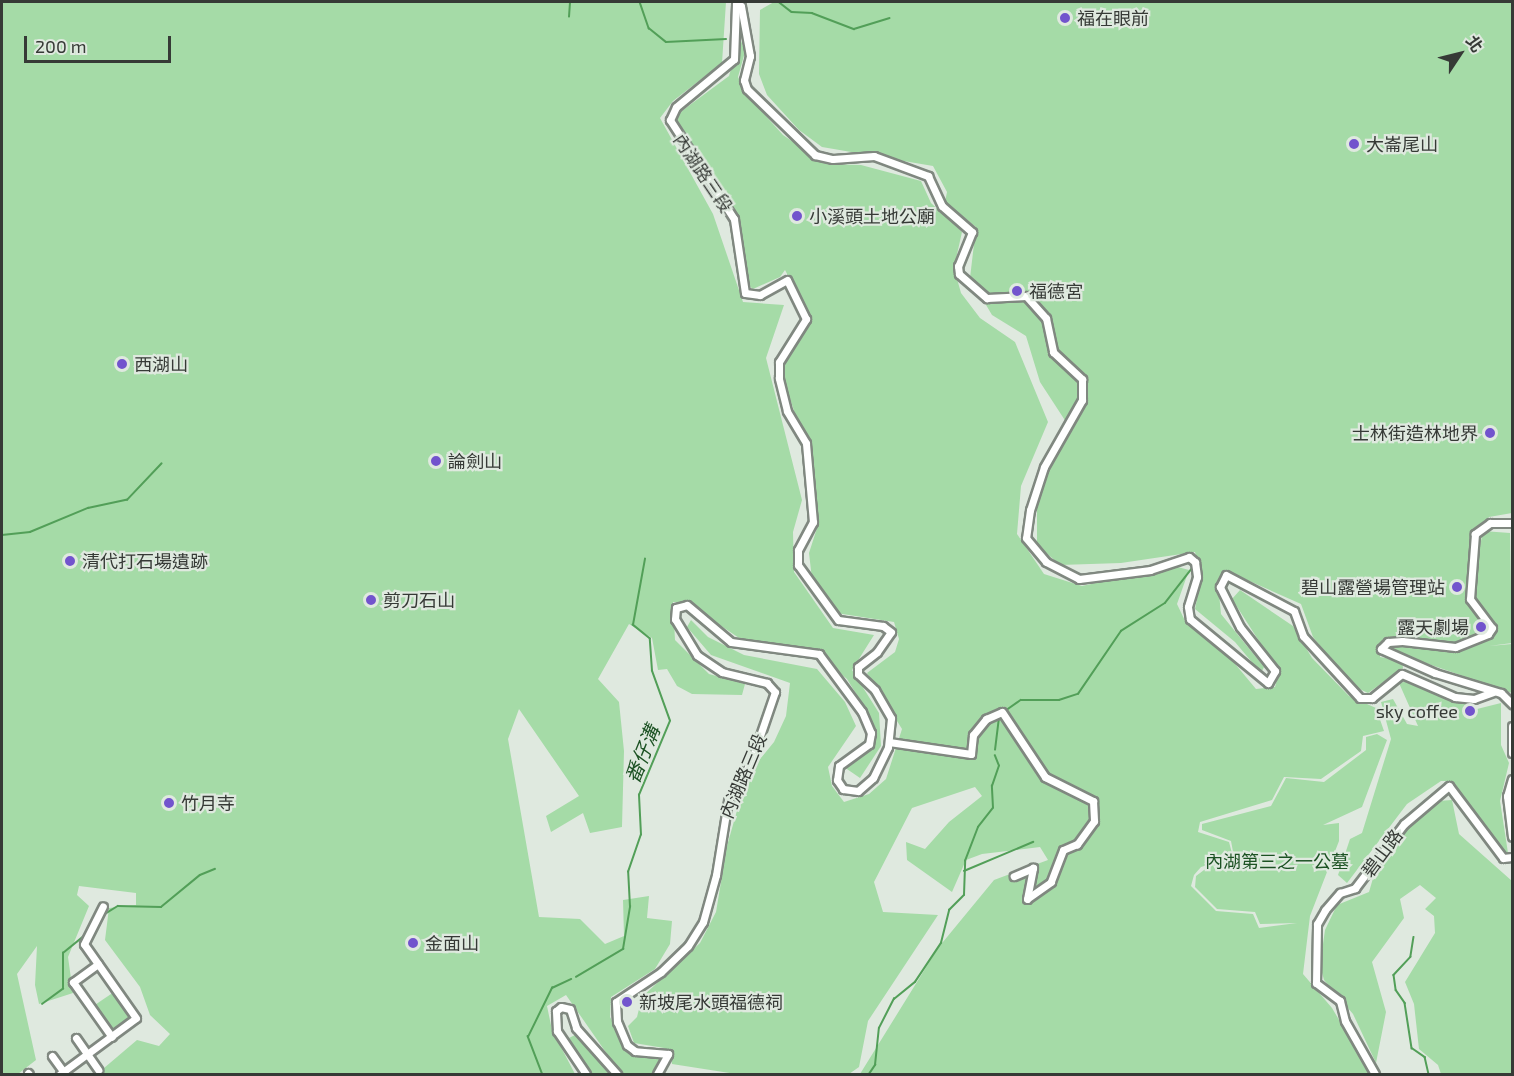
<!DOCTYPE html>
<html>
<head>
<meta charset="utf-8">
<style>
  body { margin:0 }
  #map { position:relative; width:1514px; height:1076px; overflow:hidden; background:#dfe9df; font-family:"Exo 2","Noto Sans TC",sans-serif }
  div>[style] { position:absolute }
  .green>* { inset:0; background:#a5dba7; transform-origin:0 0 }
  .stream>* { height:1.5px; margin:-0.75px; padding:0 0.75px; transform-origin:0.75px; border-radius:0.75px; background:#529f58 }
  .roads { filter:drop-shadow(2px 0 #808880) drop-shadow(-2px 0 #808880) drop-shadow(0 2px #808880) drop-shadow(0 -2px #808880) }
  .minor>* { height:7px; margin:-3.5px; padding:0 3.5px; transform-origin:3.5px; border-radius:3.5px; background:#fff }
  .dots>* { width:16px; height:16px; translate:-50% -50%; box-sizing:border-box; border:3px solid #dfe9df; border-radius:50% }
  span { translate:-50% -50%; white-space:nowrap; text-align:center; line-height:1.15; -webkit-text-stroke:4.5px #dfe9df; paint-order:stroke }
  .poi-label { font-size:18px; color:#363a36 }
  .left { translate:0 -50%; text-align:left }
  .right { translate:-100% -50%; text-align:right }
  .street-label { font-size:18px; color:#363a36 }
  .park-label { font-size:18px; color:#1c5223 }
  .water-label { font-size:20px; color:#1d5324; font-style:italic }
  .frame { position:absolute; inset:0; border:3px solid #363a36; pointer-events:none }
  .north { position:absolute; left:1430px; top:24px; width:60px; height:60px; -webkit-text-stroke:4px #dfe9df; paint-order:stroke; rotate:55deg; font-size:16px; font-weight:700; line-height:24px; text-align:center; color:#363a36 }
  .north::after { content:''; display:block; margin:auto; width:21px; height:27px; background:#363a36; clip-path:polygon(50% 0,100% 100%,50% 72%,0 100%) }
  .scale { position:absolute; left:24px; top:36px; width:147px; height:27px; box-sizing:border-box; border:3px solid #363a36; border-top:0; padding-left:8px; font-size:18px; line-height:21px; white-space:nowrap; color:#363a36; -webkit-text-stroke:4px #dfe9df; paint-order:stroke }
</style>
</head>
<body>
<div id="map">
  <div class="green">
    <div style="clip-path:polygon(2px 2px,726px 2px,722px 63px,673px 101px,660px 118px,713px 214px,743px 302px,784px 305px,766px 358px,802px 500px,793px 532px,794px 572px,833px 628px,874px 635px,852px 670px,879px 713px,881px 746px,860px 778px,844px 767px,866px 750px,868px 713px,847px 679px,812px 649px,745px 642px,687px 603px,673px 602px,675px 640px,709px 674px,745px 684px,742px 695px,692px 694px,677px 686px,667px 669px,658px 670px,652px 638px,629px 624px,598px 679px,619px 702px,624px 751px,622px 827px,590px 833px,583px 813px,551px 832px,546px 816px,579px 796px,519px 709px,508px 739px,539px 917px,580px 919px,605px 944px,624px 936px,623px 900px,649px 896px,647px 918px,672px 921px,670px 944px,655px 969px,611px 997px,610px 1017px,627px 1050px,664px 1055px,652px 1074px,621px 1074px,566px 995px,547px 1006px,552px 1030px,575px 1074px,97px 1074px,137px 1040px,159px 1046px,170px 1034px,150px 1015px,140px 987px,105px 940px,109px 908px,136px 905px,136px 893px,79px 886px,77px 895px,89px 906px,68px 957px,73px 993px,39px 1004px,35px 985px,37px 946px,17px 974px,36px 1060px,18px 1074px,2px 1074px)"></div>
    <div style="clip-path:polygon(774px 2px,1512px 2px,1512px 513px,1489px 517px,1471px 533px,1470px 544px,1480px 546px,1483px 531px,1510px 533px,1512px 643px,1489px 646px,1512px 644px,1512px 693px,1391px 651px,1398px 643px,1468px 649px,1391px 637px,1382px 640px,1380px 657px,1402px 661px,1403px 668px,1368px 693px,1351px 685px,1313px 637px,1301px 604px,1229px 572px,1218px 583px,1221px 614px,1264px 667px,1261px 673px,1235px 642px,1195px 609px,1201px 579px,1195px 552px,1121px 563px,1060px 565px,1037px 545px,1037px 497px,1068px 425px,1040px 382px,1026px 336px,992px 315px,970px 278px,976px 227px,945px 202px,947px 192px,933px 166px,822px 147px,799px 130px,767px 95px,759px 74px,760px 10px)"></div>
    <div style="clip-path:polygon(740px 38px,745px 52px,738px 77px,747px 95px,783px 135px,825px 164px,861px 165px,921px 181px,931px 203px,962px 232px,954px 268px,961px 293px,980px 318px,1015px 342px,1048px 422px,1021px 486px,1017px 534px,1044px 574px,1082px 586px,1174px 566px,1189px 570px,1177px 604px,1186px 623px,1216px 641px,1256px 689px,1275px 687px,1279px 672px,1232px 599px,1240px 590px,1293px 626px,1312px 658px,1349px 696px,1376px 708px,1384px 731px,1363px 736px,1361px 751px,1321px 779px,1284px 777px,1272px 800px,1200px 822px,1198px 832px,1229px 842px,1233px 857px,1201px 867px,1194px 875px,1191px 886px,1216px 911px,1253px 914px,1259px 928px,1297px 923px,1260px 924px,1255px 912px,1217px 909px,1195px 887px,1196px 876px,1208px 867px,1234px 857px,1231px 841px,1202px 830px,1202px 824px,1271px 806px,1286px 778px,1324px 782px,1366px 750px,1366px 737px,1377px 734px,1387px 740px,1362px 807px,1323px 825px,1339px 823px,1339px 841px,1310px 916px,1303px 974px,1332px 1008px,1371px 1074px,860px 1074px,938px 948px,994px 880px,1048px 860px,1040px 847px,982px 854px,966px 860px,952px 892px,907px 860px,906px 842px,925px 849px,949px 822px,982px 796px,975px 787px,912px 808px,874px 882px,883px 912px,938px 915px,868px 1021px,859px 1067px,849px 1074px,736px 1074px,672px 1064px,671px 1053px,664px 1048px,634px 1043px,628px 1026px,637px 1017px,642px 997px,700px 943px,716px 912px,727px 846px,747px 775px,774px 742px,786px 716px,790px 683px,711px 655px,687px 627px,691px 620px,708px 637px,744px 655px,817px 669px,845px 702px,856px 726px,828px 767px,832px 786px,844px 802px,869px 794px,886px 779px,902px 729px,867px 673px,895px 652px,899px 639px,894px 622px,836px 613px,812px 579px,809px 553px,818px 525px,805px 445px,783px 377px,786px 360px,801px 327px,803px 304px,785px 270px,780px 277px,753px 289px,748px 285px,738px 227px,699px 171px,699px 159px,676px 125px,675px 116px,729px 76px)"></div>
    <div style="clip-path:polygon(1409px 681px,1477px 709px,1501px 703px,1501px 745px,1509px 763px,1500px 801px,1508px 853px,1499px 849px,1473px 816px,1453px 781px,1441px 781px,1407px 804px,1347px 883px,1338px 875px,1350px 839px,1362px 833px,1391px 739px,1381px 702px,1393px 699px,1407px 724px,1418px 726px,1399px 683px)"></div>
    <div style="clip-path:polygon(1452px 800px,1459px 834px,1512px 881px,1512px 1074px,1441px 1074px,1438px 1065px,1419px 1049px,1414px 1004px,1405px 982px,1435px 933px,1434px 916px,1425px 909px,1436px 898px,1420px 885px,1400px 899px,1404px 918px,1372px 962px,1386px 1012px,1376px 1063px,1353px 1014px,1324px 980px,1320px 965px,1325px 930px,1337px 905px,1369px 892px,1376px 868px,1408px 829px,1438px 801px)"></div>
    <div style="left:114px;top:992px;width:30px;height:24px;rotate:56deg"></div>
    <div style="clip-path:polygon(577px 1034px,609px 1074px,592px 1074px,569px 1038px)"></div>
  </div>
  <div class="stream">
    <div style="left:640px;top:2px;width:28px;rotate:71deg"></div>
    <div style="left:649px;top:28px;width:22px;rotate:39deg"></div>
    <div style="left:666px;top:42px;width:60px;rotate:-2.9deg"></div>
    <div style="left:779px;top:2px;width:16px;rotate:38deg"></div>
    <div style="left:792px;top:12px;width:20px;rotate:3deg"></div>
    <div style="left:812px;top:13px;width:45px;rotate:20.9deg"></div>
    <div style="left:854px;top:29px;width:37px;rotate:-17deg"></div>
    <div style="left:569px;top:17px;width:15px;rotate:-86deg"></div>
    <div style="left:2px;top:535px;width:28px;rotate:-6deg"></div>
    <div style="left:30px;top:532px;width:63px;rotate:-22.5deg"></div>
    <div style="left:88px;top:508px;width:40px;rotate:-12deg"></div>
    <div style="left:127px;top:500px;width:50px;rotate:-46.6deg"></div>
    <div style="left:1005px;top:711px;width:19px;rotate:-35deg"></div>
    <div style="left:1021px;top:700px;width:38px"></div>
    <div style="left:1059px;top:700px;width:20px;rotate:-18deg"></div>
    <div style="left:1078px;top:694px;width:76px;rotate:-55.7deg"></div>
    <div style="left:1121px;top:631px;width:52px;rotate:-32.5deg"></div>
    <div style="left:1165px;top:603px;width:46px;rotate:-52.1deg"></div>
    <div style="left:995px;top:750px;width:35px;rotate:-83deg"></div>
    <div style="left:964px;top:871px;width:75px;rotate:-22.8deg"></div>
    <div style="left:94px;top:932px;width:21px;rotate:-59deg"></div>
    <div style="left:105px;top:914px;width:15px;rotate:-32deg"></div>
    <div style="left:118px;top:906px;width:43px;rotate:1.3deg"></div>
    <div style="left:161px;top:907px;width:50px;rotate:-39.4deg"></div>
    <div style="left:200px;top:875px;width:16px;rotate:-22deg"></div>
    <div style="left:1414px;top:937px;width:20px;rotate:99deg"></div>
    <div style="left:1411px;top:957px;width:25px;rotate:133deg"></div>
    <div style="left:1394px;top:975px;width:15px;rotate:82deg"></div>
    <div style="left:1396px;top:990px;width:16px;rotate:55deg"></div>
    <div style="left:1405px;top:1003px;width:46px;rotate:81.2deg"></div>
    <div style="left:1412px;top:1048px;width:16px;rotate:35deg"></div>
    <div style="left:1425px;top:1057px;width:17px;rotate:77deg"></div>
    <div style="left:576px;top:977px;width:55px;rotate:-30.8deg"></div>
    <div style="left:623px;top:949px;width:43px;rotate:-80.5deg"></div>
    <div style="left:630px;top:907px;width:35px;rotate:-93deg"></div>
    <div style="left:628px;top:872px;width:39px;rotate:-71deg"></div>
    <div style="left:641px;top:835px;width:40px;rotate:-92.9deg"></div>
    <div style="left:639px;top:795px;width:80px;rotate:-67.3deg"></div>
    <div style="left:670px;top:721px;width:53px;rotate:-109.8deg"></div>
    <div style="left:652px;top:671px;width:32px;rotate:-94deg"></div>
    <div style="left:650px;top:639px;width:22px;rotate:-141deg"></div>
    <div style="left:633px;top:625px;width:67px;rotate:-79.7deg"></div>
    <div style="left:42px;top:1004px;width:26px;rotate:-36deg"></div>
    <div style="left:63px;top:989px;width:36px;rotate:-90deg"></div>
    <div style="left:63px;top:953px;width:27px;rotate:-39deg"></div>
    <div style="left:542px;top:1074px;width:40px;rotate:-111deg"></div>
    <div style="left:528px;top:1037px;width:55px;rotate:-63.9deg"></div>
    <div style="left:552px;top:988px;width:21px;rotate:-25deg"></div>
    <div style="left:869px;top:1074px;width:11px;rotate:-56deg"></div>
    <div style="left:875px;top:1065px;width:37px;rotate:-84deg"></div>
    <div style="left:879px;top:1028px;width:33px;rotate:-63deg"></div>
    <div style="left:894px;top:999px;width:27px;rotate:-39deg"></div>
    <div style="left:915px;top:982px;width:47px;rotate:-56.3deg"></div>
    <div style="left:941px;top:943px;width:34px;rotate:-76deg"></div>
    <div style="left:949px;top:910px;width:21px;rotate:-45deg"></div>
    <div style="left:964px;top:895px;width:34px;rotate:-88deg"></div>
    <div style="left:965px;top:861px;width:36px;rotate:-69deg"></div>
    <div style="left:978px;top:827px;width:24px;rotate:-52deg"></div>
    <div style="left:993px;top:808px;width:22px;rotate:-93deg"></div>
    <div style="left:992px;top:786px;width:21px;rotate:-71deg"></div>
    <div style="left:999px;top:766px;width:11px;rotate:-112deg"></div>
  </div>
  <div class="roads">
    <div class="minor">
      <div style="left:1512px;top:523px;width:22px;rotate:180deg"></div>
      <div style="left:1490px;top:523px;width:19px;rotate:144deg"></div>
      <div style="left:1475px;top:534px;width:65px;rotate:94.4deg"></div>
      <div style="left:1470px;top:599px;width:36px;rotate:53deg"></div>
      <div style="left:1492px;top:628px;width:7px;rotate:124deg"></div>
      <div style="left:1488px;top:634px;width:35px;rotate:158deg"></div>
      <div style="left:1455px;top:647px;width:53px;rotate:-173.5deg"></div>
      <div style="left:1402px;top:641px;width:14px;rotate:176deg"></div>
      <div style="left:1388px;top:642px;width:10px;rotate:135deg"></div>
      <div style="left:1381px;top:649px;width:59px;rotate:24deg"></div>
      <div style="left:1435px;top:673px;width:69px;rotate:16.9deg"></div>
      <div style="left:1501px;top:693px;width:16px;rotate:45deg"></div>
      <div style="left:1512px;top:726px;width:27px;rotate:90deg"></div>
      <div style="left:889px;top:742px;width:83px;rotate:8.3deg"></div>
      <div style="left:971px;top:754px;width:19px;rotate:-84deg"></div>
      <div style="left:973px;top:735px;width:21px;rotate:-51deg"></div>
      <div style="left:986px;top:719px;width:17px;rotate:-24deg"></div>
      <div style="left:1002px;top:712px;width:78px;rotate:56.5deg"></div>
      <div style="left:1045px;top:777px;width:54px;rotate:26.6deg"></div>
      <div style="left:1093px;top:801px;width:20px;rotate:87deg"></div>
      <div style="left:1094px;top:821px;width:29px;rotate:126deg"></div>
      <div style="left:1077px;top:844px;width:15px;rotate:157deg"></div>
      <div style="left:1063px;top:850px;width:34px;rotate:111deg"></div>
      <div style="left:1051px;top:882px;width:29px;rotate:145deg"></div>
      <div style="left:1027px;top:899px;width:32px;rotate:-79deg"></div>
      <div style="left:1033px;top:868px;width:21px;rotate:157deg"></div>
      <div style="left:1512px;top:779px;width:18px;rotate:106deg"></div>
      <div style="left:1507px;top:796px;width:41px;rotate:83deg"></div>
      <div style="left:98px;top:964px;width:31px;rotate:144deg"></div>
      <div style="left:73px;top:982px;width:67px;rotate:54.7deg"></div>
      <div style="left:76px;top:1038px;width:39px;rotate:55deg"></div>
      <div style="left:52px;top:1056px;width:22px;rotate:54deg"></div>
      <div style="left:28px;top:1073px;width:1px;rotate:45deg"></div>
      <div style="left:60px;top:1074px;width:94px;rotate:-36.4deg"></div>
      <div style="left:136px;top:1018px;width:90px;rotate:-125.1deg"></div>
      <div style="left:84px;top:944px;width:42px;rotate:-63.4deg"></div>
      <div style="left:586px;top:1074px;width:52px;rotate:-124deg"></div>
      <div style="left:557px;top:1031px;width:20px;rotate:-93deg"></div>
      <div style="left:556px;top:1011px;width:6px;rotate:-39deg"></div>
      <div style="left:561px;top:1007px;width:9px;rotate:13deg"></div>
      <div style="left:570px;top:1009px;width:20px;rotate:72deg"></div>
      <div style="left:576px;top:1028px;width:62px;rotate:48.3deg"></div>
      <div style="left:657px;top:1074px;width:23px;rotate:-61deg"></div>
      <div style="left:668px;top:1054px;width:33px;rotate:-175deg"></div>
      <div style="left:635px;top:1051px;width:10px;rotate:-143deg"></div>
      <div style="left:627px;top:1045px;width:25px;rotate:-113deg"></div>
      <div style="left:617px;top:1022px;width:20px;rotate:-93deg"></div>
      <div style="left:616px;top:1002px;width:54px;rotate:-33.7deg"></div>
      <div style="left:661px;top:972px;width:37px;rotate:-44deg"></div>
      <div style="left:688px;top:946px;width:28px;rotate:-58deg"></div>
      <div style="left:703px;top:922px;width:49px;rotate:-74.5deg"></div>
      <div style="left:716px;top:875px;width:75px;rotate:-80.8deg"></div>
      <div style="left:728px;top:801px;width:45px;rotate:-59.5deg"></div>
      <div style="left:751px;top:762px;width:74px;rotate:-71.1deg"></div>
      <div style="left:775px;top:692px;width:12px;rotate:-132deg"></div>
      <div style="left:767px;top:683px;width:46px;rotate:-166.3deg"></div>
      <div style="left:722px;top:672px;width:30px;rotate:-146deg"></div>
      <div style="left:697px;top:655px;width:42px;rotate:-121.4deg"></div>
      <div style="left:675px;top:619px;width:11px;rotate:-85deg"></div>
      <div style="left:676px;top:608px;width:11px;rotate:-15deg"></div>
      <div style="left:687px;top:605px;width:57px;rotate:40.1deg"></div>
      <div style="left:731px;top:642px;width:89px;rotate:7.8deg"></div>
      <div style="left:819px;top:654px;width:72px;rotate:53.4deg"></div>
      <div style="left:862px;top:712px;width:23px;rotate:67deg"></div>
      <div style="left:871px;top:733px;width:11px;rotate:100deg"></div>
      <div style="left:869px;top:744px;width:37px;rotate:144deg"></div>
      <div style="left:839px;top:766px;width:14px;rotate:98deg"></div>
      <div style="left:837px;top:780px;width:11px;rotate:56deg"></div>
      <div style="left:843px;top:789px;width:15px;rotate:8deg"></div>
      <div style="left:858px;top:791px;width:20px;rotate:-41deg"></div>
      <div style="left:873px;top:778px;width:34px;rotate:-64deg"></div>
      <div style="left:888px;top:747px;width:29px;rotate:-84deg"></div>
      <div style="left:891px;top:718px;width:32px;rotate:-120deg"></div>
      <div style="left:875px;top:690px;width:23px;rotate:-137deg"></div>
      <div style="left:858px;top:674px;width:7px;rotate:-90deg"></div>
      <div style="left:858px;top:667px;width:24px;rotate:-38deg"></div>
      <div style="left:877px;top:652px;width:24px;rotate:-55deg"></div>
      <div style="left:891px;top:632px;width:10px;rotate:-143deg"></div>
      <div style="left:883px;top:626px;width:45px;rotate:-172.4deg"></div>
      <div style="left:838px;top:620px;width:68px;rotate:-126deg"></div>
      <div style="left:798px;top:565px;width:15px;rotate:-90deg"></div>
      <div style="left:798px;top:550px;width:32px;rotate:-62deg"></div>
      <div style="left:813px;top:522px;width:79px;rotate:-95.1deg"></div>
      <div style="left:806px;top:443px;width:37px;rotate:-121deg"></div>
      <div style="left:787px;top:411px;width:34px;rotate:-104deg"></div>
      <div style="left:779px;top:378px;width:16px;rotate:-90deg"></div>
      <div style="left:779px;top:362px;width:51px;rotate:-57.9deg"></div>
      <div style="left:806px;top:319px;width:43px;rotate:-116deg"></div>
      <div style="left:787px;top:280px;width:31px;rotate:151deg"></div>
      <div style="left:760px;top:295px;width:15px;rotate:-172deg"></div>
      <div style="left:745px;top:293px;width:75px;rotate:-98.5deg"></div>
      <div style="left:734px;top:219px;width:118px;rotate:-122.9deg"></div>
      <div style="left:670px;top:120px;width:14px;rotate:-65deg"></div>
      <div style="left:676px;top:107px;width:75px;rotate:-39.6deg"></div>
      <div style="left:734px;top:59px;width:55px;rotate:-87.9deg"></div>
      <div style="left:736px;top:4px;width:5px;rotate:22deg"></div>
      <div style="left:741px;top:6px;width:51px;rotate:79.8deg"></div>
      <div style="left:750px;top:56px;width:25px;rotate:104deg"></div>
      <div style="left:744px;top:80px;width:9px;rotate:72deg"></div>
      <div style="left:747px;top:89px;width:95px;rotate:44.1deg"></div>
      <div style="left:815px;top:155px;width:18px;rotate:13deg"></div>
      <div style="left:833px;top:159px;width:41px;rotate:-4.2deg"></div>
      <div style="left:874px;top:156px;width:58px;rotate:20.3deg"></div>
      <div style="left:928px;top:176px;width:33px;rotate:65deg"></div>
      <div style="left:942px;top:206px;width:40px;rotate:41deg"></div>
      <div style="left:972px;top:232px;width:37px;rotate:112deg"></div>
      <div style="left:958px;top:266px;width:8px;rotate:83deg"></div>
      <div style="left:959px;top:274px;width:37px;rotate:41deg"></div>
      <div style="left:987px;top:298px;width:39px;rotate:-3deg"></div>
      <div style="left:1026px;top:296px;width:30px;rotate:48deg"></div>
      <div style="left:1046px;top:318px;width:35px;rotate:78deg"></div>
      <div style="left:1053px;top:352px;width:40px;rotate:43deg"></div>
      <div style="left:1082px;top:379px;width:21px;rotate:90deg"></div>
      <div style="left:1082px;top:400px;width:77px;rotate:119.6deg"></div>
      <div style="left:1044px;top:467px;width:45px;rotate:108deg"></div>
      <div style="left:1030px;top:510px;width:28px;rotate:98deg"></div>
      <div style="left:1026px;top:538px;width:31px;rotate:50deg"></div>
      <div style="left:1046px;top:562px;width:37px;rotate:27deg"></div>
      <div style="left:1079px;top:579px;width:72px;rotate:-7.2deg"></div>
      <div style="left:1150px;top:570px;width:41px;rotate:-18.4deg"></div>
      <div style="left:1189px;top:557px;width:8px;rotate:40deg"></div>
      <div style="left:1195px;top:562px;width:15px;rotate:82deg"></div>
      <div style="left:1197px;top:577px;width:31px;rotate:107deg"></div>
      <div style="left:1188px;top:607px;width:12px;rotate:81deg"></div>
      <div style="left:1190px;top:619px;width:101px;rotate:39.4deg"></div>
      <div style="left:1268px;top:683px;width:14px;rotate:-60deg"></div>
      <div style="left:1275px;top:671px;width:56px;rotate:-128.5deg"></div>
      <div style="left:1240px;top:627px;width:45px;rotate:-116.6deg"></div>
      <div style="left:1220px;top:587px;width:13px;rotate:-63deg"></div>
      <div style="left:1226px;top:575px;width:77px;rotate:27.9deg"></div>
      <div style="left:1294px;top:611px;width:27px;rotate:70deg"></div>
      <div style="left:1303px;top:636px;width:84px;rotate:47.4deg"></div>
      <div style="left:1360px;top:698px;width:12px"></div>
      <div style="left:1372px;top:698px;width:38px;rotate:-39deg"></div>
      <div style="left:1402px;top:674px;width:58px;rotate:23.5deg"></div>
      <div style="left:1455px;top:697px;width:19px;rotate:6deg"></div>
      <div style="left:1474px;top:699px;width:20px;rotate:-20deg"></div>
      <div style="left:1375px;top:1074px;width:61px;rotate:-119.5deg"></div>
      <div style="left:1345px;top:1021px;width:21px;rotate:-104deg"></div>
      <div style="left:1340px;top:1001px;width:30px;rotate:-143deg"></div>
      <div style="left:1316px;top:983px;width:59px;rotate:-89deg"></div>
      <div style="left:1317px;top:924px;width:16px;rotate:-60deg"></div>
      <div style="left:1325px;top:910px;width:23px;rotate:-49deg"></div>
      <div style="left:1340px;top:893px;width:16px;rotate:-18deg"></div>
      <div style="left:1355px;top:888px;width:81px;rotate:-52.6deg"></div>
      <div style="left:1404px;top:824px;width:59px;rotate:-40.2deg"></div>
      <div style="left:1449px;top:786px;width:90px;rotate:53.1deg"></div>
      <div style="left:1503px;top:858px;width:9px;rotate:-6deg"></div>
    </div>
  </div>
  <div class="dots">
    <div style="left:1065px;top:18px;background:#7254cd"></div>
    <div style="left:1354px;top:144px;background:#7254cd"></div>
    <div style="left:797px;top:216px;background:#7254cd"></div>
    <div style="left:1017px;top:291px;background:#7254cd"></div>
    <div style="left:122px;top:364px;background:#7254cd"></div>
    <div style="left:1490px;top:433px;background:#7254cd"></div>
    <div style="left:436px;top:461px;background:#7254cd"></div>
    <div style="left:70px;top:561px;background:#7254cd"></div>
    <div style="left:1457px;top:587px;background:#7254cd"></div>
    <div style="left:371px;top:600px;background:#7254cd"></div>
    <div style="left:1481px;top:627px;background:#7254cd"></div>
    <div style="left:1470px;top:711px;background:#7254cd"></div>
    <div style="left:169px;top:803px;background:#7254cd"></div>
    <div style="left:413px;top:943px;background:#7254cd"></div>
    <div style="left:627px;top:1002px;background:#7254cd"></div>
  </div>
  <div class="poi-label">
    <span class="left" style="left:1077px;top:18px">福在眼前</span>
    <span class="left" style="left:1366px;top:144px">大崙尾山</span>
    <span class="left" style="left:809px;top:216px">小溪頭土地公廟</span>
    <span class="left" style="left:1029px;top:291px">福德宮</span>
    <span class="left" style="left:134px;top:364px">西湖山</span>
    <span class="right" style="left:1478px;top:433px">士林街造林地界</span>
    <span class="left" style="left:448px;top:461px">論劍山</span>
    <span class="left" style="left:82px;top:561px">清代打石場遺跡</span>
    <span class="right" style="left:1445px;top:587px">碧山露營場管理站</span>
    <span class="left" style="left:383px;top:600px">剪刀石山</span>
    <span class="right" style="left:1469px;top:627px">露天劇場</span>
    <span class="right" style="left:1458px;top:711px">sky coffee</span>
    <span class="left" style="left:181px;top:803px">竹月寺</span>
    <span class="left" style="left:425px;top:943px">金面山</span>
    <span class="left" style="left:639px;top:1002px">新坡尾水頭福德祠</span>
  </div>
  <div class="street-label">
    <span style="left:703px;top:173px;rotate:56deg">內湖路三段</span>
    <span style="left:743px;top:776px;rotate:-67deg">內湖路三段</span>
    <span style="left:1382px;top:853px;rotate:-53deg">碧山路</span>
  </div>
  <div class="park-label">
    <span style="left:1277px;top:861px">內湖第三之一公墓</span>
  </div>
  <div class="water-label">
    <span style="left:642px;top:754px;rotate:-68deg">番仔溝</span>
  </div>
  <div class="frame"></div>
  <div class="north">北</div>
  <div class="scale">200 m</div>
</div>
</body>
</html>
